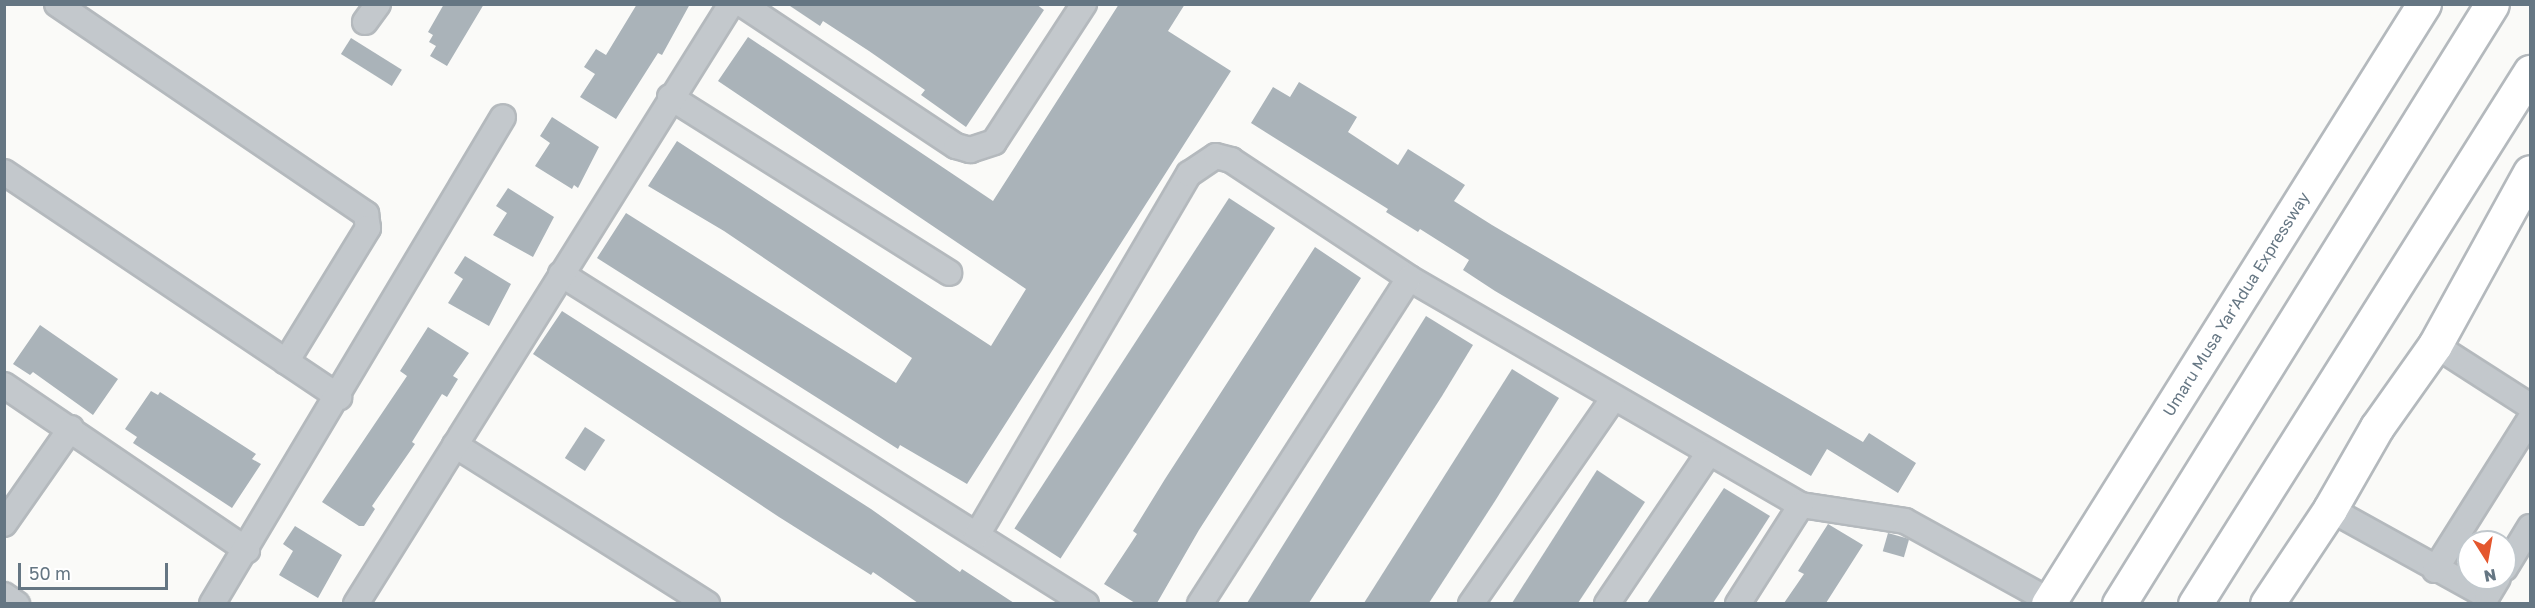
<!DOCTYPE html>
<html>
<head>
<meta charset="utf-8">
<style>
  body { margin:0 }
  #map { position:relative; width:2535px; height:608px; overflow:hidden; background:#fafaf8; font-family:"Golos Text",sans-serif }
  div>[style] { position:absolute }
  .building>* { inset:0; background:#aab3b9; transform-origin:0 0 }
  .roads { filter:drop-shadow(2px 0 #b4b9bd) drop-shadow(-2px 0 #b4b9bd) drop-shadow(0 2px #b4b9bd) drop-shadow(0 -2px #b4b9bd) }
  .minor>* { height:24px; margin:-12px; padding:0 12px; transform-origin:12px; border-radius:12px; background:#c3c8cc }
  .highway>* { height:33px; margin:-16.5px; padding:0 16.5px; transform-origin:16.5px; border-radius:16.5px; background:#fff }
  span { translate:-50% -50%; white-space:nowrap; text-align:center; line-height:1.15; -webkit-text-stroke:6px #fff; paint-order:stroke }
  .street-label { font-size:16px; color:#657683 }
  .frame { position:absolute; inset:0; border:6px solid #657683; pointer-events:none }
  .north { position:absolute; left:2457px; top:530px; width:60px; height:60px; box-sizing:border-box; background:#fff; border:2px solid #c1c8cd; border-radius:50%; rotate:169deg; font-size:16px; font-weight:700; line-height:24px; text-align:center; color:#657683 }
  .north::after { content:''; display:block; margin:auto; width:21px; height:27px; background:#e4572e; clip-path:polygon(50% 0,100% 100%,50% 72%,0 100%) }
  .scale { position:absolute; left:18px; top:563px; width:150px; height:27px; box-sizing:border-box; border:3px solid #657683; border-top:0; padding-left:8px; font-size:18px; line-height:21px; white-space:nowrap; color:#657683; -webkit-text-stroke:4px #fff; paint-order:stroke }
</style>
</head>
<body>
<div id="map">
  <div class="building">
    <div style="clip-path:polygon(444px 4px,484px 4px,447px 66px,430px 56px,436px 46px,429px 42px,433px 35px,428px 32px)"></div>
    <div style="clip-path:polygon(637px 4px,690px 4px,662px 55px,658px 53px,616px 119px,580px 97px,595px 74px,584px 67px,596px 49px,606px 55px)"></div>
    <div style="clip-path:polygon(787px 4px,1036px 4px,1044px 10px,966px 127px,921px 95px,925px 90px,869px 51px,823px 21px,820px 26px)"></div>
    <div style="clip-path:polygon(1119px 4px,1185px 4px,1168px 31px,1231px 71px,967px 484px,900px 445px,898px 449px,597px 258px,626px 213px,896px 383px,912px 358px,724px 231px,648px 186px,677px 141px,991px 346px,1026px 289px,718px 81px,748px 37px,993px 201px)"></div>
    <div style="left:351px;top:38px;width:60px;height:19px;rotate:32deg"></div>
    <div style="clip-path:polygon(1299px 82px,1357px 117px,1348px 132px,1398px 165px,1408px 149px,1465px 185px,1454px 201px,1492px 225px,1863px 442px,1869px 433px,1916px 463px,1898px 493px,1827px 449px,1811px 476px,1495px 291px,1463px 270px,1469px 260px,1420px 229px,1418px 232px,1386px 212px,1388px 209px,1251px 123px,1273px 87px,1290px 97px)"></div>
    <div style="clip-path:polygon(552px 117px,599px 147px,578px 188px,574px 185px,572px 189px,535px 166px,550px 143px,540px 136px)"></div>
    <div style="clip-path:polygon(508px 188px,554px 217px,533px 257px,493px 235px,507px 213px,496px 206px)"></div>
    <div style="left:1229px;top:198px;width:55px;height:394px;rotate:33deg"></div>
    <div style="clip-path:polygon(1315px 247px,1361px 278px,1199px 530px,1157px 603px,1135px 603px,1104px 584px,1137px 534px,1133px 531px,1165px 479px)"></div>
    <div style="clip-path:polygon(465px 256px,511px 284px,489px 326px,448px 303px,463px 279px,454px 273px)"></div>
    <div style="clip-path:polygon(562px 311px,871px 509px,960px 572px,962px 569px,1014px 603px,918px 603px,873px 572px,871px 575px,779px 517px,533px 354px)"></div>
    <div style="clip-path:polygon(1426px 316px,1473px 345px,1442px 396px,1309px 603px,1247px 603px)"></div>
    <div style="clip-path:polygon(40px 325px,118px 379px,93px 415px,33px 372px,30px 375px,13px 364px)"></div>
    <div style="clip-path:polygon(428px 327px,469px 353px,453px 376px,458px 379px,447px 397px,442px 394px,412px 442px,415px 444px,372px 506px,375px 509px,364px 526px,359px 526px,322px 502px,407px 376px,400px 371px)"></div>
    <div style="clip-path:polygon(1512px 369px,1559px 398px,1495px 501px,1429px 603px,1364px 603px)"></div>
    <div style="clip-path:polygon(151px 391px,158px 395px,160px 392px,256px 454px,252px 459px,261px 464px,232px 508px,133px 443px,137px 437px,125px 429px)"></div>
    <div style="left:585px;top:427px;width:24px;height:37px;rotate:33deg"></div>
    <div style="clip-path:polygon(1597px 470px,1645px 502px,1578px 603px,1512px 603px)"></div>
    <div style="clip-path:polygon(1724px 488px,1770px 516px,1752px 544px,1713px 603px,1647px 603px)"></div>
    <div style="clip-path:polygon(1828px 524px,1863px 545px,1826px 603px,1784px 603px,1804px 574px,1798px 571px)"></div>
    <div style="clip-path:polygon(295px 526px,342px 555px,318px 598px,279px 575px,293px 551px,283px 544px)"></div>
    <div style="left:1888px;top:533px;width:22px;height:19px;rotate:16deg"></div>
  </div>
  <div class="roads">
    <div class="minor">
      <div style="left:57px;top:4px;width:374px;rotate:34.2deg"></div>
      <div style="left:366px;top:214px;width:14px;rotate:82deg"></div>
      <div style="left:368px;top:228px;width:157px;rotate:121.5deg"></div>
      <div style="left:742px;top:4px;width:257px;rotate:33.6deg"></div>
      <div style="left:956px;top:146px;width:15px;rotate:16deg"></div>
      <div style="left:970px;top:150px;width:25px;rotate:-18deg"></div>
      <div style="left:994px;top:142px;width:165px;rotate:-56.9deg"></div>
      <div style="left:365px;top:22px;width:22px;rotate:-54deg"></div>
      <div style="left:670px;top:97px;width:330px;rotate:32.2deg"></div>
      <div style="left:4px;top:172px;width:404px;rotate:33.9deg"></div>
      <div style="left:561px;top:274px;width:620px;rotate:32.15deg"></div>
      <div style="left:2435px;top:345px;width:113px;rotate:32.7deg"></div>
      <div style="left:4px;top:385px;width:294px;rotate:34.2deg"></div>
      <div style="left:455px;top:445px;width:298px;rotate:32.2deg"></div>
      <div style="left:2330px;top:509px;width:179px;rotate:29deg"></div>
      <div style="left:2487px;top:596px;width:21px;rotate:-59deg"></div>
      <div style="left:4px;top:524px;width:117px;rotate:-55.1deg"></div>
      <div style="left:977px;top:535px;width:419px;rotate:-59.6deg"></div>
      <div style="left:1189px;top:174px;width:32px;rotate:-34deg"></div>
      <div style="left:1216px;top:156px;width:16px;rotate:15deg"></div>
      <div style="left:1231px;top:160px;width:214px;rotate:33.5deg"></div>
      <div style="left:1409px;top:278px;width:453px;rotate:30.1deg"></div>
      <div style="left:1801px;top:505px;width:105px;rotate:8.7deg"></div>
      <div style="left:1905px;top:521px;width:166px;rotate:28.9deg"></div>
      <div style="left:2505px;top:568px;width:48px;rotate:-58.6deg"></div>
      <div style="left:2435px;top:570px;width:178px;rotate:-57.8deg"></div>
      <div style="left:4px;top:595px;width:16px;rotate:35deg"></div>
      <div style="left:212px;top:604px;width:567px;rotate:-59.14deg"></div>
      <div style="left:356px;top:604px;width:708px;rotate:-57.99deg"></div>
      <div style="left:1200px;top:604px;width:387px;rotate:-57.3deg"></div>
      <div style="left:1471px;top:604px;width:249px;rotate:-55.3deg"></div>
      <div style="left:1607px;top:604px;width:182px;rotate:-56deg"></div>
      <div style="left:1738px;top:604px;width:117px;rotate:-57.5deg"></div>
    </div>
    <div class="highway">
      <div style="left:2048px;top:604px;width:708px;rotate:-57.93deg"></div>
      <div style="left:2119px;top:604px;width:706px;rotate:-58.13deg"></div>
      <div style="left:2195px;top:604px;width:629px;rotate:-57.8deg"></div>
      <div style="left:2267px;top:604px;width:114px;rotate:-56.4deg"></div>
      <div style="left:2330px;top:509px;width:95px;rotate:-60.2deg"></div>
      <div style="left:2377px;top:427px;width:100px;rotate:-54.7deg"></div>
      <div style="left:2435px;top:345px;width:197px;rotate:-61.2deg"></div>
    </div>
  </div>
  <div class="street-label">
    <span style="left:2236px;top:304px;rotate:-58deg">Umaru Musa Yar'Adua Expressway</span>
  </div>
  <div class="frame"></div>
  <div class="north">N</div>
  <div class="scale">50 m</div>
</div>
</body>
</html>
